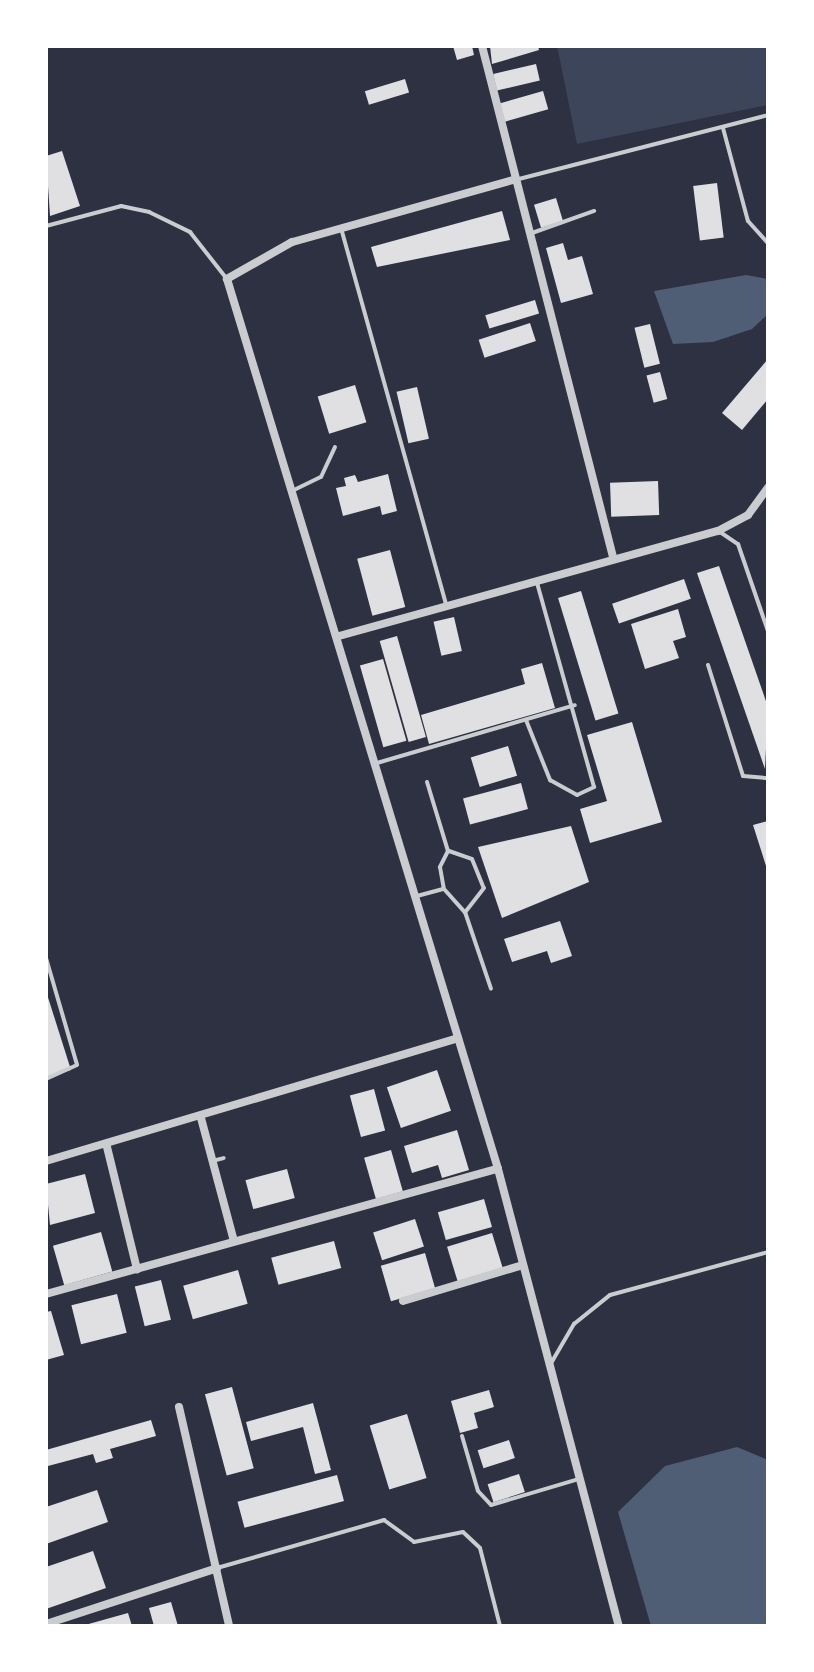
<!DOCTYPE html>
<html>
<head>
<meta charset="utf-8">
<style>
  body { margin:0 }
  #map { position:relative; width:814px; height:1672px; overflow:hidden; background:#2d3142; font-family:Roboto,sans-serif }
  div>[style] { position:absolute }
  .green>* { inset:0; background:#3c4559 }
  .water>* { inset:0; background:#4f5d75 }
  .building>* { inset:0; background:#e0e0e3; transform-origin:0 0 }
  .service>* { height:4px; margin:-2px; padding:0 2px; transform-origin:2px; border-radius:2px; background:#caccd0 }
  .minor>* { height:8px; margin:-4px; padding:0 4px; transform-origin:4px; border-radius:4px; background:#caccd0 }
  span { translate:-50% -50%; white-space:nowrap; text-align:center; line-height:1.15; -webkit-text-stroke:7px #fff; paint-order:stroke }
  .frame { position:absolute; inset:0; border:48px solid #fff; pointer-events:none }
</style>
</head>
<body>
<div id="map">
  <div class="green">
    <div style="clip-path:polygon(557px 46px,768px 46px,768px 105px,577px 144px)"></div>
  </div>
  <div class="water">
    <div style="clip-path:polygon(746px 275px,768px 279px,768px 314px,752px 329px,713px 342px,673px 344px,654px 291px)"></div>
    <div style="clip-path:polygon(737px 1447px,768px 1460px,768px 1626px,651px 1626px,618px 1512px,665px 1466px)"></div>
  </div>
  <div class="building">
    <div style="clip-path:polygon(453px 46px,472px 46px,474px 55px,457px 60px)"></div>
    <div style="clip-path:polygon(490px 46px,538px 46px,539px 50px,492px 64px)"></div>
    <div style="left:536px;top:64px;width:17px;height:44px;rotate:77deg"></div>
    <div style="left:405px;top:79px;width:14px;height:42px;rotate:73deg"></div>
    <div style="left:543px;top:91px;width:19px;height:48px;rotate:74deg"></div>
    <div style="clip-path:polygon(62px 151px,80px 206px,50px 216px,46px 156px)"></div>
    <div style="left:717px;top:183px;width:55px;height:24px;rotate:83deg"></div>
    <div style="left:556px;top:198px;width:24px;height:23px;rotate:73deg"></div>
    <div style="clip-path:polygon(502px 211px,510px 240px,377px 267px,371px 247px)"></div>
    <div style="clip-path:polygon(563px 243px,568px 260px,582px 256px,593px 294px,561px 303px,546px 248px)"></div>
    <div style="left:535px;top:300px;width:14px;height:52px;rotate:73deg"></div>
    <div style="left:530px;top:323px;width:19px;height:54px;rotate:72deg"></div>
    <div style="left:650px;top:324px;width:41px;height:16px;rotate:76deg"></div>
    <div style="clip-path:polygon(768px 359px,768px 399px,742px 430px,722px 413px)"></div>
    <div style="left:660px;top:372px;width:28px;height:14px;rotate:75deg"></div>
    <div style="left:355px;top:385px;width:39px;height:39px;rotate:73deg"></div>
    <div style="left:417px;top:387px;width:53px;height:21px;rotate:77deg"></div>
    <div style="clip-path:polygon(388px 474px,397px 511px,382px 515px,380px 506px,343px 516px,336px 488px,346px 486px,344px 478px,355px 475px,358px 482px)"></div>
    <div style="left:658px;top:481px;width:34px;height:48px;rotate:88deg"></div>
    <div style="left:390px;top:550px;width:59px;height:34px;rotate:75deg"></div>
    <div style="clip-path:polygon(719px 566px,768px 707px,765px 769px,697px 573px)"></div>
    <div style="left:684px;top:579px;width:21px;height:76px;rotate:71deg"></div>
    <div style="left:581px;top:591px;width:128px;height:24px;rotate:73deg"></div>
    <div style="clip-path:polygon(678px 609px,686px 637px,673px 641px,679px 658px,645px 669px,631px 624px)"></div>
    <div style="left:454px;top:617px;width:35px;height:21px;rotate:77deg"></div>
    <div style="left:397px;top:636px;width:105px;height:18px;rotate:74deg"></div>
    <div style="left:383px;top:659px;width:85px;height:24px;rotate:74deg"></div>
    <div style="clip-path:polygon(542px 663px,555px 708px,429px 744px,421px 715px,525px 684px,521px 669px)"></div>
    <div style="clip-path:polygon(632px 722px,662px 822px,590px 843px,580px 809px,607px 801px,587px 735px)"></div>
    <div style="left:508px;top:746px;width:31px;height:39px;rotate:73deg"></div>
    <div style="left:521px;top:783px;width:27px;height:60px;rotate:75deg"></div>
    <div style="clip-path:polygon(768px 821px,768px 869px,767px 869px,753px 825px)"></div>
    <div style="clip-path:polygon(571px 826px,589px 882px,502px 918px,478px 847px)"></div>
    <div style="clip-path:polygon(560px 921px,572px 956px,551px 963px,547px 951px,512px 962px,504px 939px)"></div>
    <div style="clip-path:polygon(46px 991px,71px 1070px,46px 1077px)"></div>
    <div style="left:437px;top:1070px;width:43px;height:53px;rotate:71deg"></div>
    <div style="left:374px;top:1089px;width:43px;height:25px;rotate:75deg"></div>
    <div style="clip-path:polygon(457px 1130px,469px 1170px,442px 1178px,438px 1165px,412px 1173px,404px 1146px)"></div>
    <div style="left:391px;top:1150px;width:43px;height:28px;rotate:74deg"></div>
    <div style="left:287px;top:1169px;width:30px;height:43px;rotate:75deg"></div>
    <div style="clip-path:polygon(85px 1174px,95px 1213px,50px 1225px,46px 1184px)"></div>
    <div style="left:484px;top:1199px;width:29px;height:48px;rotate:74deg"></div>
    <div style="left:415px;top:1219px;width:29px;height:44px;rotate:72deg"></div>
    <div style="left:101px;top:1232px;width:41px;height:50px;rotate:74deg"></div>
    <div style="left:492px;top:1233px;width:38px;height:47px;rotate:73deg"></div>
    <div style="left:334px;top:1241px;width:28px;height:65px;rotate:75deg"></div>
    <div style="left:425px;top:1253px;width:37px;height:46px;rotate:74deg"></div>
    <div style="left:238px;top:1270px;width:35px;height:57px;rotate:74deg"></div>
    <div style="left:161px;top:1280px;width:41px;height:27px;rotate:76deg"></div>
    <div style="left:117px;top:1294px;width:40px;height:47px;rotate:76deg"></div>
    <div style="clip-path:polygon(51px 1311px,64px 1355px,46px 1360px,46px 1312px)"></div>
    <div style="left:232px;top:1387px;width:84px;height:28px;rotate:75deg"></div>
    <div style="clip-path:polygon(489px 1390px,494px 1407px,474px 1413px,478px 1428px,460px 1433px,451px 1401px)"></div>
    <div style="clip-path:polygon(313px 1403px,331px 1470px,315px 1474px,303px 1427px,251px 1441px,246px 1422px)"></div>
    <div style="left:407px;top:1414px;width:67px;height:39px;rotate:73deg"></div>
    <div style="clip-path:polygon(151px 1420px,156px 1436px,110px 1449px,113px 1458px,96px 1463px,93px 1454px,48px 1466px,46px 1450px)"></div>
    <div style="left:509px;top:1440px;width:19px;height:33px;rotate:72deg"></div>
    <div style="left:519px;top:1474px;width:19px;height:33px;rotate:72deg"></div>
    <div style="left:337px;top:1475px;width:27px;height:103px;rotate:75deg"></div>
    <div style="clip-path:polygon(97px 1490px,108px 1522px,46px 1544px,46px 1507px)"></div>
    <div style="clip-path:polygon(93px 1551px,106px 1588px,46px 1609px,46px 1567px)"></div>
    <div style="clip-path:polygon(171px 1602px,178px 1626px,154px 1626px,149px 1608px)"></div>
    <div style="clip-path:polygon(128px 1613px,132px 1626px,85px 1626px,85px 1625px)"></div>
  </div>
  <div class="service">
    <div style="left:723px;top:128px;width:96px;rotate:75deg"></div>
    <div style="left:748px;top:221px;width:30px;rotate:48deg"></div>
    <div style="left:515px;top:180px;width:261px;rotate:-14.4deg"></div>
    <div style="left:46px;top:226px;width:78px;rotate:-14.9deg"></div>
    <div style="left:121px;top:206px;width:29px;rotate:12deg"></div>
    <div style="left:149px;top:212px;width:46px;rotate:26deg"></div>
    <div style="left:190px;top:232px;width:60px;rotate:51.8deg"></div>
    <div style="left:341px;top:228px;width:391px;rotate:74.4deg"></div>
    <div style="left:532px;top:233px;width:66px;rotate:-19.5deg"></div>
    <div style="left:296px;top:489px;width:28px;rotate:-26deg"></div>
    <div style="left:321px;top:477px;width:33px;rotate:-65deg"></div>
    <div style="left:720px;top:532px;width:22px;rotate:34deg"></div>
    <div style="left:738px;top:544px;width:92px;rotate:71deg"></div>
    <div style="left:708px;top:665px;width:116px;rotate:72.5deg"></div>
    <div style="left:743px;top:776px;width:25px;rotate:5deg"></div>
    <div style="left:526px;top:720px;width:65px;rotate:68.2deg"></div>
    <div style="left:550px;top:780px;width:31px;rotate:29deg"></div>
    <div style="left:577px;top:795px;width:19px;rotate:-25deg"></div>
    <div style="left:594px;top:787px;width:212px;rotate:-105.6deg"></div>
    <div style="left:377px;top:763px;width:206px;rotate:-16.3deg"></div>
    <div style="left:427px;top:782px;width:72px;rotate:73.1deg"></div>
    <div style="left:448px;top:851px;width:18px;rotate:117deg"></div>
    <div style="left:440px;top:867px;width:22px;rotate:80deg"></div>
    <div style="left:444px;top:889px;width:31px;rotate:48deg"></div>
    <div style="left:465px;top:912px;width:81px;rotate:71.3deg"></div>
    <div style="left:449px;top:851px;width:24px;rotate:19deg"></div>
    <div style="left:472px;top:859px;width:31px;rotate:68deg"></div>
    <div style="left:484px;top:888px;width:31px;rotate:128deg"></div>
    <div style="left:417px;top:896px;width:27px;rotate:-15deg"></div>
    <div style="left:46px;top:958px;width:111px;rotate:73.8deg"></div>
    <div style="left:77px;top:1065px;width:34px;rotate:156deg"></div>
    <div style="left:212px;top:1161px;width:12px;rotate:-14deg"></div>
    <div style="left:550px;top:1365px;width:48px;rotate:-59.7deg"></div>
    <div style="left:574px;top:1324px;width:46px;rotate:-38.9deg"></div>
    <div style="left:610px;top:1295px;width:164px;rotate:-15.2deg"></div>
    <div style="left:462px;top:1436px;width:57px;rotate:73.8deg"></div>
    <div style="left:478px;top:1491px;width:19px;rotate:47deg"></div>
    <div style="left:491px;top:1505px;width:92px;rotate:-16.5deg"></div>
    <div style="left:217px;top:1568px;width:174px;rotate:-16deg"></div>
    <div style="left:384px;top:1520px;width:37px;rotate:36deg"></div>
    <div style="left:414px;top:1542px;width:50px;rotate:-11.5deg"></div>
    <div style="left:463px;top:1532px;width:23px;rotate:43deg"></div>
    <div style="left:480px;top:1548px;width:81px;rotate:75.6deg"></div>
  </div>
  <div class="minor">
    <div style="left:482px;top:46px;width:528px;rotate:75.62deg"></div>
    <div style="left:513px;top:180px;width:230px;rotate:164.3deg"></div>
    <div style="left:292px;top:242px;width:75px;rotate:150.4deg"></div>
    <div style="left:227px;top:279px;width:930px;rotate:73.06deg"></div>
    <div style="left:498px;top:1169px;width:473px;rotate:75.2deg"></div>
    <div style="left:339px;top:636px;width:393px;rotate:-15.5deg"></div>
    <div style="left:718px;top:531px;width:34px;rotate:-28deg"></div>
    <div style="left:748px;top:515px;width:34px;rotate:-54deg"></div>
    <div style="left:201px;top:1118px;width:127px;rotate:75deg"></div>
    <div style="left:107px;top:1147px;width:126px;rotate:76.2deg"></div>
    <div style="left:46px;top:1161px;width:430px;rotate:-16.6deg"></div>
    <div style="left:46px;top:1294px;width:469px;rotate:-15.5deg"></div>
    <div style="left:403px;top:1301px;width:125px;rotate:-16.7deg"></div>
    <div style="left:179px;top:1407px;width:225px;rotate:77.1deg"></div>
    <div style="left:46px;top:1624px;width:180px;rotate:-18.1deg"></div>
  </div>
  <div class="frame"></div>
</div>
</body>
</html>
